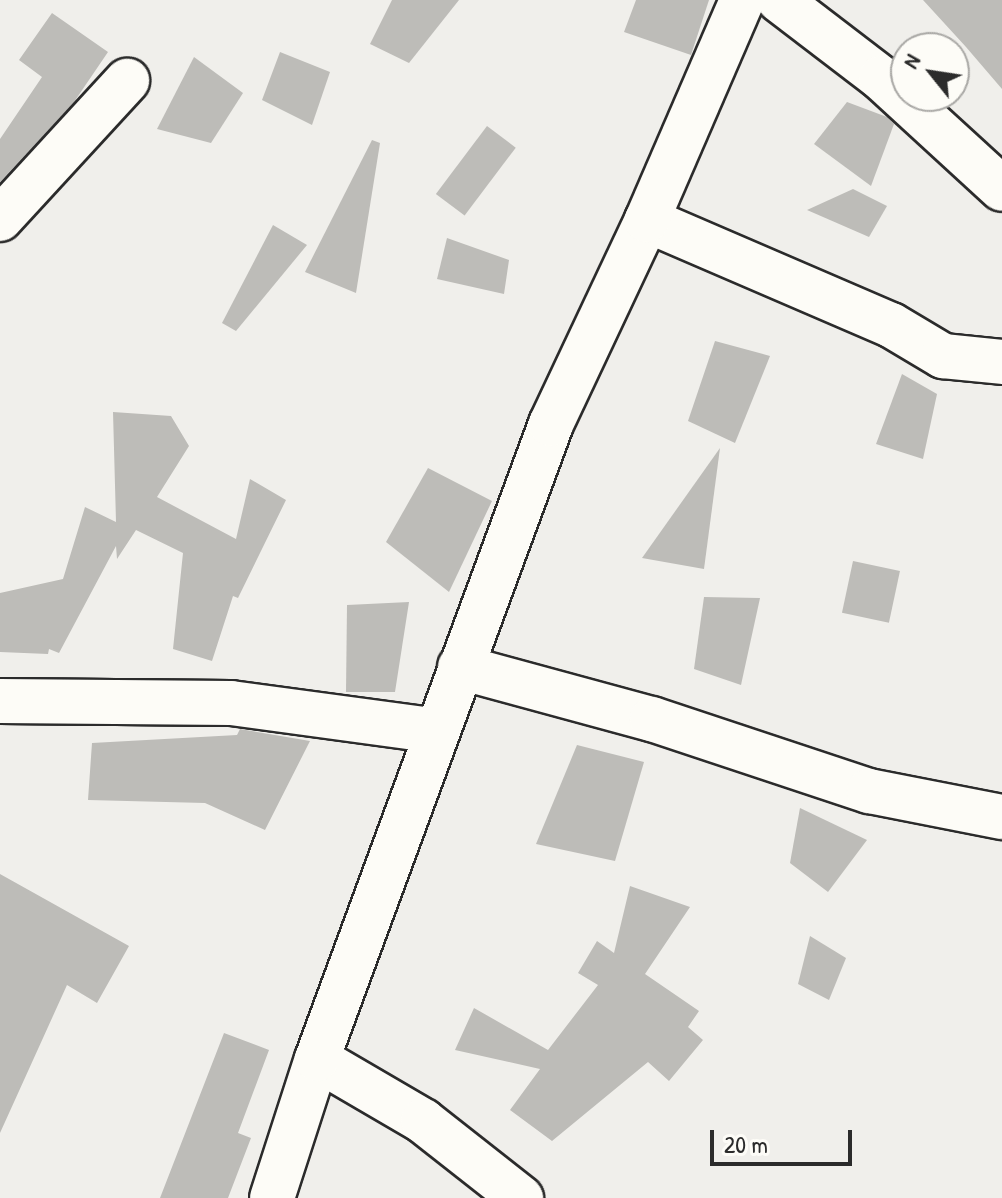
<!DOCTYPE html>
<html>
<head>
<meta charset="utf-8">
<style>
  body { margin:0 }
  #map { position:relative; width:1002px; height:1198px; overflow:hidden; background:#f0efeb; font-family:"Patrick Hand",sans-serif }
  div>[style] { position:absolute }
  .building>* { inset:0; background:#bdbcb8; transform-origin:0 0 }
  .roads { filter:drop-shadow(2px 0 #2b2b2b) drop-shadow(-2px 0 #2b2b2b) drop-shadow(0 2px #2b2b2b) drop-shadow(0 -2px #2b2b2b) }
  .street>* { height:44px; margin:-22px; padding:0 22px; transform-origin:22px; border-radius:22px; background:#fdfcf7 }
  .secondary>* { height:44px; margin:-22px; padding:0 22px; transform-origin:22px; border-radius:22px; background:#fdfcf7 }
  span { translate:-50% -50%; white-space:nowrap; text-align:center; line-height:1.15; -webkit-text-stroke:7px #fdfcf7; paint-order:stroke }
  .north { position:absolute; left:890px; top:32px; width:80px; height:80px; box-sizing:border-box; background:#fdfcf7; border:2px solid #a9a8a5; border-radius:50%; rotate:300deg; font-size:22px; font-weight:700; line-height:32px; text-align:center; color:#2b2b2b }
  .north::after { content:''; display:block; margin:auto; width:28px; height:36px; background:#2b2b2b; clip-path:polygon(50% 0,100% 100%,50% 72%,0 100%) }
  .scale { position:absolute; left:710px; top:1130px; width:142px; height:36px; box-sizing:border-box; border:4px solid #2b2b2b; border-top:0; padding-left:10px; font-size:24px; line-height:28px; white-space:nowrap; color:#2b2b2b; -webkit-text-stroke:6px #fdfcf7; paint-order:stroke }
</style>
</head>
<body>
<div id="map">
  <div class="building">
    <div style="clip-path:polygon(392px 0,459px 0,409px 63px,370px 44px)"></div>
    <div style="clip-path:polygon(636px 0,709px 0,691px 55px,624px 32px)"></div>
    <div style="clip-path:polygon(923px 0,1002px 0,1002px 89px,966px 47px)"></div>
    <div style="clip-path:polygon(52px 13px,108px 52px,74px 102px,0 182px,0 139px,42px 77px,19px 60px)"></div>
    <div style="clip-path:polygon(280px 52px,330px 72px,312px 125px,262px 100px)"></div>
    <div style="clip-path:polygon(194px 57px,243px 93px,211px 143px,157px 129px)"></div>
    <div style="clip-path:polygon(847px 102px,887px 117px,894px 124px,871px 186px,814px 144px)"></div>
    <div style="left:487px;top:126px;width:36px;height:85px;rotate:37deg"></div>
    <div style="clip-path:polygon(372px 140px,380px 143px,356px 293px,305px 272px)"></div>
    <div style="clip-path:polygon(853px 189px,887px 206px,869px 237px,807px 210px)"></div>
    <div style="clip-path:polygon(273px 225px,307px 245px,236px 331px,222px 323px)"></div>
    <div style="clip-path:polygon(447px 238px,509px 260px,504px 294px,437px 279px)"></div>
    <div style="clip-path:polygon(715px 341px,770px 356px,735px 443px,688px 421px)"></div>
    <div style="clip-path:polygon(902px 374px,937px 394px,923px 459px,876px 444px)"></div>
    <div style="clip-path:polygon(113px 412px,171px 416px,189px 446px,157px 497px,236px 539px,250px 479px,286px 500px,238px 598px,233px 596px,212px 661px,173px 649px,183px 553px,136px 530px,117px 559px,116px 546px,59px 653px,49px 649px,48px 654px,0 652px,0 593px,63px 579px,85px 507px,116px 522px)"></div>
    <div style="clip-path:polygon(720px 448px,704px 569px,642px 558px)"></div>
    <div style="clip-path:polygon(428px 468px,492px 501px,449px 592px,386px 542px)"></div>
    <div style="left:853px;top:561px;width:48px;height:53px;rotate:12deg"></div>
    <div style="clip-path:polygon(704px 597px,760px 598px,741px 685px,694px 669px)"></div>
    <div style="clip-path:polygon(409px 602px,395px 692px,346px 692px,347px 605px)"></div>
    <div style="clip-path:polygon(240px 729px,310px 741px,265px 830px,205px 803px,88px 800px,92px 743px,237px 735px)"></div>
    <div style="clip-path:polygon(577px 745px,644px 762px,615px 861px,536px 844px)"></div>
    <div style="clip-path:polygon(800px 808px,867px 840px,828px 892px,790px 863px)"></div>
    <div style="clip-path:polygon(0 874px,129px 946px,97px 1003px,67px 985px,0 1133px)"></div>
    <div style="clip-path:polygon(630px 886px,690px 907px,645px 974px,699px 1011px,688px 1027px,703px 1040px,669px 1081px,648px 1062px,552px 1141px,510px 1110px,540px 1069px,455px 1050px,474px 1008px,548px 1050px,598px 985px,578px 973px,597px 941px,614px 953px)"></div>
    <div style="clip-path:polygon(810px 936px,846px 958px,829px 1000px,798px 984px)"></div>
    <div style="clip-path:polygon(224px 1033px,269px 1050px,238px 1133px,251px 1138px,228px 1198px,160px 1198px)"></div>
  </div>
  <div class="roads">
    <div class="street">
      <div style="left:779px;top:0;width:128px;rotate:37.4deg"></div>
      <div style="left:881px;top:78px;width:164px;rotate:42.5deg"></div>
      <div style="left:0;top:219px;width:188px;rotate:-47.4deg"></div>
      <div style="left:647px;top:220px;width:266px;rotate:23.3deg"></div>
      <div style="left:891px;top:325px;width:61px;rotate:30.8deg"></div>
      <div style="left:943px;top:356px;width:59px;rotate:5.8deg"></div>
      <div style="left:460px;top:667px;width:199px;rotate:15.2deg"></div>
      <div style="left:652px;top:719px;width:229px;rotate:18.4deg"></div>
      <div style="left:869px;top:791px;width:136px;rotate:11.1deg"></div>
      <div style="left:0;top:701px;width:231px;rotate:0.5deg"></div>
      <div style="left:231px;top:703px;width:208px;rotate:7.7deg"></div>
      <div style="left:317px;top:1059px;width:123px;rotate:30.3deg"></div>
      <div style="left:423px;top:1121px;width:125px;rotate:38.2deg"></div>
    </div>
    <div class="secondary">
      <div style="left:272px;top:1198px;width:146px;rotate:-72.1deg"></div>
      <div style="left:317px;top:1059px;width:677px;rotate:-69.77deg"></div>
      <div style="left:551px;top:424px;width:225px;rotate:-64.8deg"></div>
      <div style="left:647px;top:220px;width:240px;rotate:-66.6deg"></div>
    </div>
  </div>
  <div class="north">N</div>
  <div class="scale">20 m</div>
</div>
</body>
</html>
